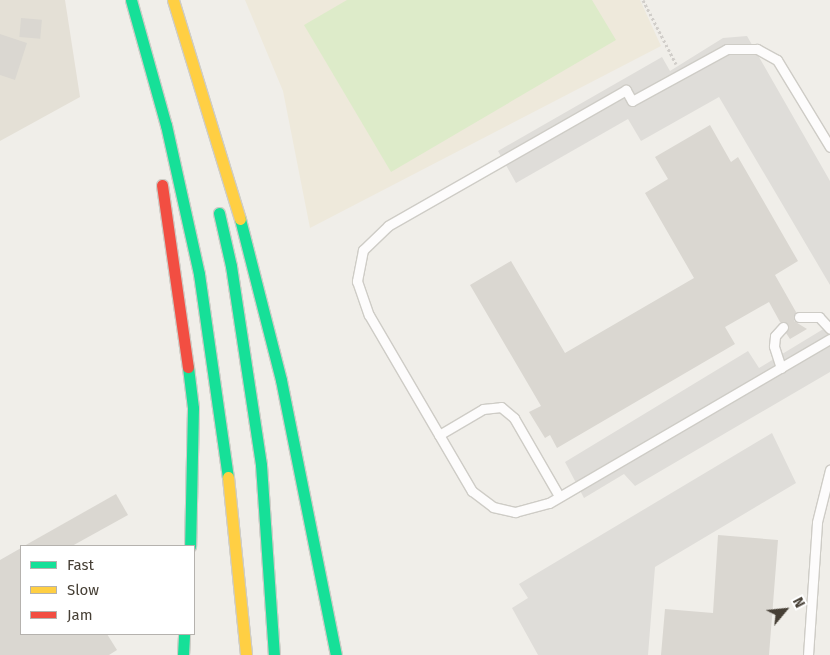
<!DOCTYPE html>
<html>
<head>
<meta charset="utf-8">
<style>
  body { margin:0 }
  #map { position:relative; width:830px; height:655px; overflow:hidden; background:#f0eee9; font-family:"Fira Sans",sans-serif }
  div>[style] { position:absolute }
  .residential>* { inset:0; background:#e4e0d6 }
  .education>* { inset:0; background:#eee9db }
  .green>* { inset:0; background:#ddebc9 }
  .parking>* { inset:0; background:#dfddd9 }
  .building>* { inset:0; background:#dad7d1; transform-origin:0 0 }
  .path>* { height:3px; margin-top:-1.5px; transform-origin:0; background:repeating-linear-gradient(90deg,#d1ceca 0 2.5px,transparent 0 5px) }
  .roads { filter:drop-shadow(1px 0 #ceccc6) drop-shadow(-1px 0 #ceccc6) drop-shadow(0 1px #ceccc6) drop-shadow(0 -1px #ceccc6) }
  .lane>* { height:9px; margin:-4.5px; padding:0 4.5px; transform-origin:4.5px; border-radius:4.5px; background:#fdfcfc }
  .fast>* { height:11px; margin:-5.5px; padding:0 5.5px; transform-origin:5.5px; border-radius:5.5px; background:#16e098 }
  .slow>* { height:11px; margin:-5.5px; padding:0 5.5px; transform-origin:5.5px; border-radius:5.5px; background:#ffcf43 }
  .jam>* { height:11px; margin:-5.5px; padding:0 5.5px; transform-origin:5.5px; border-radius:5.5px; background:#f24e42 }
  span { translate:-50% -50%; white-space:nowrap; text-align:center; line-height:1.15; -webkit-text-stroke:4px #fff; paint-order:stroke }
  .legend { position:absolute; left:20px; top:545px; width:175px; height:90px; box-sizing:border-box; background:#fff; border:1px solid #b5b2ae; margin:0; padding:6px 9px; list-style:none; font-size:15px; color:#463f35 }
  .legend li { display:flex; align-items:center; gap:10px; height:25px }
  .legend b { width:25px; border:1px solid #b5b2ae }
  .north { position:absolute; left:760px; top:585px; width:50px; height:50px; -webkit-text-stroke:4px #fff; paint-order:stroke; rotate:62deg; font-size:14px; font-weight:700; line-height:20px; text-align:center; color:#463f35 }
  .north::after { content:''; display:block; margin:auto; width:18px; height:22px; background:#463f35; clip-path:polygon(50% 0,100% 100%,50% 72%,0 100%) }
</style>
</head>
<body>
<div id="map">
  <div class="residential">
    <div style="clip-path:polygon(0 0,65px 0,80px 97px,0 141px)"></div>
  </div>
  <div class="education">
    <div style="clip-path:polygon(245px 0,640px 0,661px 46px,310px 228px,283px 91px)"></div>
  </div>
  <div class="green">
    <div style="clip-path:polygon(347px 0,592px 0,616px 40px,391px 172px,304px 25px)"></div>
  </div>
  <div class="parking">
    <div style="clip-path:polygon(747px 36px,830px 181px,830px 285px,719px 97px,641px 141px,628px 119px,516px 183px,498px 151px,662px 57px,670px 71px,723px 38px)"></div>
    <div style="clip-path:polygon(830px 325px,830px 372px,635px 486px,624px 474px,584px 498px,565px 462px,748px 351px,759px 368px)"></div>
    <div style="clip-path:polygon(772px 433px,796px 483px,655px 567px,648px 655px,538px 655px,512px 608px,528px 598px,519px 584px)"></div>
  </div>
  <div class="building">
    <div style="left:21px;top:18px;width:21px;height:19px;rotate:5deg"></div>
    <div style="clip-path:polygon(0 34px,27px 43px,15px 80px,0 75px)"></div>
    <div style="clip-path:polygon(710px 125px,731px 162px,738px 157px,798px 261px,775px 275px,796px 312px,794px 321px,807px 329px,790px 339px,786px 333px,789px 325px,780px 322px,769px 302px,725px 327px,735px 344px,557px 448px,550px 435px,545px 438px,529px 412px,541px 406px,470px 285px,511px 261px,565px 353px,694px 278px,645px 193px,668px 179px,655px 157px)"></div>
    <div style="clip-path:polygon(116px 494px,128px 515px,72px 546px,24px 546px)"></div>
    <div style="clip-path:polygon(718px 535px,778px 540px,769px 655px,661px 655px,665px 609px,713px 613px)"></div>
    <div style="clip-path:polygon(21px 548px,21px 634px,107px 634px,117px 650px,109px 655px,0 655px,0 560px)"></div>
  </div>
  <div class="path">
    <div style="left:643px;top:0;width:72px;rotate:62.7deg"></div>
  </div>
  <div class="roads">
    <div class="lane">
      <div style="left:830px;top:147px;width:102px;rotate:-121.3deg"></div>
      <div style="left:777px;top:60px;width:23px;rotate:-151deg"></div>
      <div style="left:757px;top:49px;width:30px;rotate:180deg"></div>
      <div style="left:727px;top:49px;width:108px;rotate:151.3deg"></div>
      <div style="left:632px;top:101px;width:13px;rotate:-119deg"></div>
      <div style="left:626px;top:90px;width:274px;rotate:150.3deg"></div>
      <div style="left:388px;top:226px;width:35px;rotate:136deg"></div>
      <div style="left:363px;top:250px;width:32px;rotate:101deg"></div>
      <div style="left:357px;top:281px;width:36px;rotate:71deg"></div>
      <div style="left:369px;top:315px;width:204px;rotate:59.7deg"></div>
      <div style="left:472px;top:491px;width:26px;rotate:37deg"></div>
      <div style="left:493px;top:507px;width:23px;rotate:13deg"></div>
      <div style="left:515px;top:512px;width:35px;rotate:-15deg"></div>
      <div style="left:549px;top:503px;width:325px;rotate:-30.3deg"></div>
      <div style="left:799px;top:317px;width:20px"></div>
      <div style="left:819px;top:317px;width:16px;rotate:47deg"></div>
      <div style="left:781px;top:368px;width:23px;rotate:-108deg"></div>
      <div style="left:774px;top:346px;width:10px;rotate:-84deg"></div>
      <div style="left:775px;top:336px;width:12px;rotate:-48deg"></div>
      <div style="left:439px;top:435px;width:51px;rotate:-30.6deg"></div>
      <div style="left:483px;top:409px;width:18px;rotate:-6deg"></div>
      <div style="left:501px;top:407px;width:17px;rotate:40deg"></div>
      <div style="left:514px;top:418px;width:90px;rotate:60deg"></div>
      <div style="left:808px;top:655px;width:133px;rotate:-86.1deg"></div>
      <div style="left:817px;top:522px;width:54px;rotate:-76deg"></div>
    </div>
    <div class="fast">
      <div style="left:131px;top:0;width:130px;rotate:74.4deg"></div>
      <div style="left:166px;top:125px;width:153px;rotate:77.5deg"></div>
      <div style="left:199px;top:274px;width:205px;rotate:81.9deg"></div>
      <div style="left:219px;top:213px;width:54px;rotate:77.2deg"></div>
      <div style="left:231px;top:266px;width:201px;rotate:81.4deg"></div>
      <div style="left:261px;top:465px;width:190px;rotate:86.1deg"></div>
      <div style="left:240px;top:219px;width:166px;rotate:75.7deg"></div>
      <div style="left:281px;top:380px;width:280px;rotate:78.7deg"></div>
      <div style="left:188px;top:367px;width:41px;rotate:83deg"></div>
      <div style="left:193px;top:408px;width:138px;rotate:91.2deg"></div>
      <div style="left:183px;top:655px;width:21px;rotate:-87deg"></div>
    </div>
    <div class="slow">
      <div style="left:173px;top:0;width:229px;rotate:73deg"></div>
      <div style="left:228px;top:477px;width:179px;rotate:84.2deg"></div>
    </div>
    <div class="jam">
      <div style="left:162px;top:185px;width:184px;rotate:81.9deg"></div>
    </div>
  </div>
  <ul class="legend">
  <li><b style="height:6px;background:#16e098"></b>Fast</li>
  <li><b style="height:6px;background:#ffcf43"></b>Slow</li>
  <li><b style="height:6px;background:#f24e42"></b>Jam</li>
  </ul>
  <div class="north">N</div>
</div>
</body>
</html>
